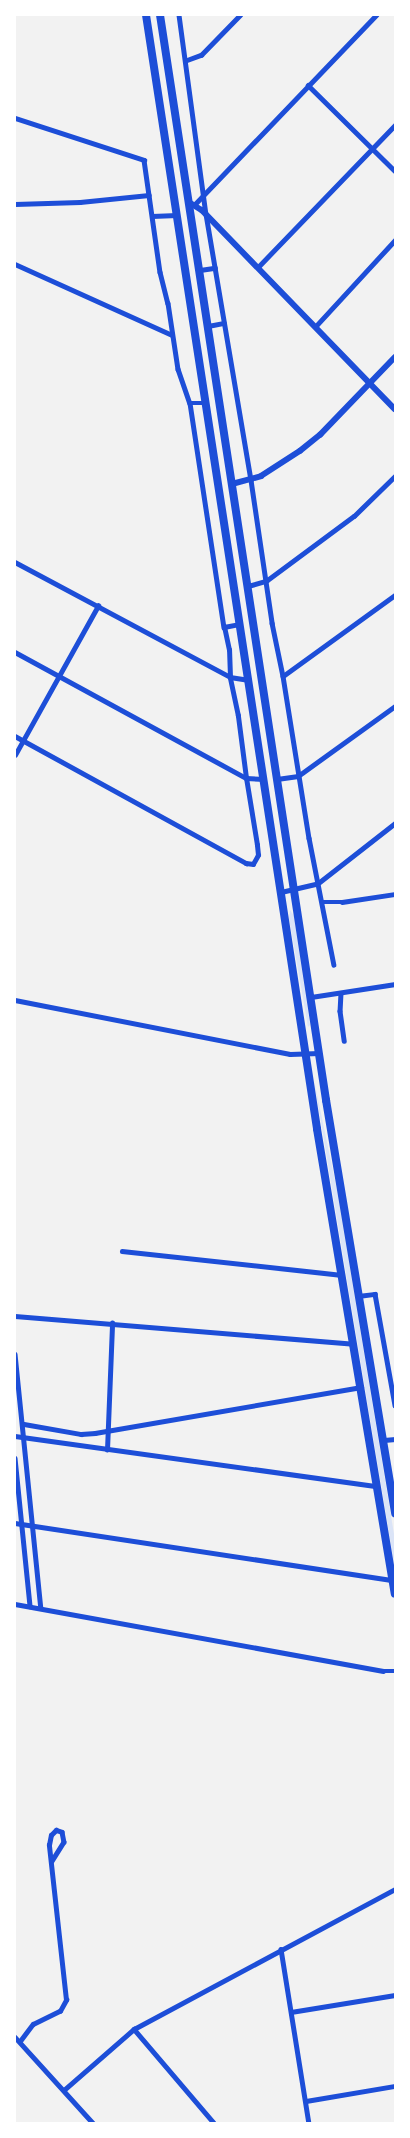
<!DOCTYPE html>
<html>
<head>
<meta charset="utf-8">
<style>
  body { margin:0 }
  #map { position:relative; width:410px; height:2138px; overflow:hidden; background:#f2f2f2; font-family:"Source Serif 4",serif }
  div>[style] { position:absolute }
  .green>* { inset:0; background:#dbe4f7 }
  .minor>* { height:4.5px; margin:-2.25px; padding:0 2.25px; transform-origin:2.25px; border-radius:2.25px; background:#1d4ed8 }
  .tertiary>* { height:5.5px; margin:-2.75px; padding:0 2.75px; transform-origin:2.75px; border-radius:2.75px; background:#1d4ed8 }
  .trunk>* { height:8px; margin:-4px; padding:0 4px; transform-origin:4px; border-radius:4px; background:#1d4ed8 }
  span { translate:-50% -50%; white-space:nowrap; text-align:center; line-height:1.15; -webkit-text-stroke:5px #fff; paint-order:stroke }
  .frame { position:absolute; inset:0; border:16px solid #fff; pointer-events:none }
</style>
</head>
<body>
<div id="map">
  <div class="green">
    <div style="clip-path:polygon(290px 910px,294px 916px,310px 1025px,308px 1027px,289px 918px)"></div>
    <div style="clip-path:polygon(314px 1080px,337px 1190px,395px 1540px,395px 1569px)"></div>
  </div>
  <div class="minor">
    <div style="left:179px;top:15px;width:201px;rotate:82.3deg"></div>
    <div style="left:206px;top:214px;width:270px;rotate:80.4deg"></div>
    <div style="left:251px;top:480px;width:145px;rotate:81.6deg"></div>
    <div style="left:272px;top:623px;width:54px;rotate:78.3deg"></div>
    <div style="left:283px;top:676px;width:164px;rotate:80.9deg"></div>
    <div style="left:309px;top:838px;width:129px;rotate:78.9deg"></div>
    <div style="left:187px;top:60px;width:15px;rotate:-20deg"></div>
    <div style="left:201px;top:55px;width:56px;rotate:-45.7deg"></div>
    <div style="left:308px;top:85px;width:122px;rotate:44.7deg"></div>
    <div style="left:15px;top:118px;width:136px;rotate:18deg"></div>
    <div style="left:144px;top:160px;width:113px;rotate:81.9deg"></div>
    <div style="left:160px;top:272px;width:32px;rotate:76deg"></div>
    <div style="left:168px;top:303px;width:67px;rotate:81.4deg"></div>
    <div style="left:178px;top:369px;width:36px;rotate:71deg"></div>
    <div style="left:190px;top:403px;width:16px"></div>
    <div style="left:15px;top:204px;width:65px;rotate:-1.8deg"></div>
    <div style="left:80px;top:202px;width:69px;rotate:-5.8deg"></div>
    <div style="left:194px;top:205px;width:263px;rotate:-46.2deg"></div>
    <div style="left:152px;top:216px;width:25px;rotate:-2deg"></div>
    <div style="left:15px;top:264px;width:172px;rotate:24.3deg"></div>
    <div style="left:258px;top:267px;width:197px;rotate:-46deg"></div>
    <div style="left:200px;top:270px;width:15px;rotate:-8deg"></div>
    <div style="left:208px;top:326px;width:16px;rotate:-11deg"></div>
    <div style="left:315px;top:327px;width:118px;rotate:-47.4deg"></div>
    <div style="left:190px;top:403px;width:227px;rotate:81.4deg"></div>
    <div style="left:15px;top:562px;width:244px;rotate:28.1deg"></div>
    <div style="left:230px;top:677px;width:19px;rotate:9deg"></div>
    <div style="left:248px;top:586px;width:19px;rotate:-16deg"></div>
    <div style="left:266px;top:581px;width:109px;rotate:-36.5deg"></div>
    <div style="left:354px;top:516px;width:57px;rotate:-44.3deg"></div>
    <div style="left:15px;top:652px;width:263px;rotate:28.6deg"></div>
    <div style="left:246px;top:778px;width:18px;rotate:3deg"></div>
    <div style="left:283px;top:676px;width:138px;rotate:-35.9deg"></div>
    <div style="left:15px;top:736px;width:264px;rotate:28.8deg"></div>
    <div style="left:246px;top:863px;width:7px;rotate:8deg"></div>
    <div style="left:253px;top:864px;width:10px;rotate:-61deg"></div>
    <div style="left:258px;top:855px;width:10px;rotate:-96deg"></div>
    <div style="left:257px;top:845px;width:68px;rotate:-99.3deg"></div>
    <div style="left:246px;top:778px;width:63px;rotate:-97.4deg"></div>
    <div style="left:238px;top:716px;width:40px;rotate:-102deg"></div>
    <div style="left:230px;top:677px;width:27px;rotate:-92deg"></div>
    <div style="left:229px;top:650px;width:24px;rotate:-102deg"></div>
    <div style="left:224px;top:627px;width:16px;rotate:-11deg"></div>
    <div style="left:15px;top:755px;width:171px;rotate:-60.9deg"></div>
    <div style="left:277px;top:779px;width:21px;rotate:-8deg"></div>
    <div style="left:298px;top:776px;width:120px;rotate:-35.8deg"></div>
    <div style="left:281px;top:892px;width:37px;rotate:-13deg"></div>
    <div style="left:317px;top:884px;width:99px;rotate:-38deg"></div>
    <div style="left:322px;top:902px;width:20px"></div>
    <div style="left:342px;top:902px;width:54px;rotate:-8.6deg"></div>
    <div style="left:341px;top:993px;width:18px;rotate:93deg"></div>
    <div style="left:340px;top:1011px;width:30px;rotate:82deg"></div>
    <div style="left:311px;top:997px;width:85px;rotate:-8.8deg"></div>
    <div style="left:15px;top:1000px;width:280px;rotate:11.1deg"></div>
    <div style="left:290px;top:1054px;width:29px;rotate:-2deg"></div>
    <div style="left:122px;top:1251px;width:221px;rotate:6.2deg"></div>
    <div style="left:358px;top:1296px;width:17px;rotate:-7deg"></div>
    <div style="left:375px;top:1294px;width:113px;rotate:79.8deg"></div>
    <div style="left:15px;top:1316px;width:339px;rotate:4.7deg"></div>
    <div style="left:15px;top:1354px;width:255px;rotate:84.2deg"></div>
    <div style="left:24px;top:1424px;width:58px;rotate:10deg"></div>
    <div style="left:81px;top:1434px;width:14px;rotate:-4deg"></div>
    <div style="left:95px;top:1433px;width:270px;rotate:-9.8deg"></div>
    <div style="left:15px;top:1436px;width:365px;rotate:7.9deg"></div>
    <div style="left:384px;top:1440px;width:11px;rotate:-5deg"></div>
    <div style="left:107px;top:1450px;width:127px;rotate:-87.7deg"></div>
    <div style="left:15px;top:1458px;width:149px;rotate:84.2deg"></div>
    <div style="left:15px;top:1523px;width:382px;rotate:8.6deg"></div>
    <div style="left:15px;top:1604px;width:374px;rotate:10.3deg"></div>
    <div style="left:383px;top:1671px;width:12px"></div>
    <div style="left:281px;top:1949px;width:176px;rotate:80.9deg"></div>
    <div style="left:291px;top:2012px;width:105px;rotate:-9.3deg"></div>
    <div style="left:134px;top:2029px;width:123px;rotate:49.6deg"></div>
    <div style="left:15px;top:2037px;width:116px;rotate:47.8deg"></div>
    <div style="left:20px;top:2041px;width:21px;rotate:-53deg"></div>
    <div style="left:33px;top:2024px;width:30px;rotate:-26deg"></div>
    <div style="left:60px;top:2011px;width:13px;rotate:-61deg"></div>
    <div style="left:66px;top:2000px;width:156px;rotate:-96.3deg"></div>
    <div style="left:49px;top:1845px;width:10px;rotate:-79deg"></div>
    <div style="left:51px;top:1835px;width:7px;rotate:-45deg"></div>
    <div style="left:56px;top:1830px;width:6px;rotate:18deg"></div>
    <div style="left:62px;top:1832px;width:10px;rotate:79deg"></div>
    <div style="left:64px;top:1842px;width:22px;rotate:122deg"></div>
    <div style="left:64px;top:2090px;width:93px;rotate:-41.1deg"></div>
    <div style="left:134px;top:2029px;width:296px;rotate:-28.2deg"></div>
    <div style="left:306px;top:2101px;width:90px;rotate:-9.6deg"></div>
  </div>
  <div class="tertiary">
    <div style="left:189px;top:202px;width:15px;rotate:32deg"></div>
    <div style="left:202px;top:210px;width:277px;rotate:45.9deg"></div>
    <div style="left:232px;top:484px;width:30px;rotate:-15deg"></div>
    <div style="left:261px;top:476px;width:46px;rotate:-32.7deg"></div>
    <div style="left:300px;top:451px;width:26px;rotate:-39deg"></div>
    <div style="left:320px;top:435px;width:108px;rotate:-46.1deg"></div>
  </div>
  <div class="trunk">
    <div style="left:146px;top:15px;width:1127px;rotate:81.27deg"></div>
    <div style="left:317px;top:1129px;width:471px;rotate:80.5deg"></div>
    <div style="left:160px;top:15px;width:1098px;rotate:81.3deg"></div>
    <div style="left:326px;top:1100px;width:419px;rotate:80.5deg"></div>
  </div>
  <div class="frame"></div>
</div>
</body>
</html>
